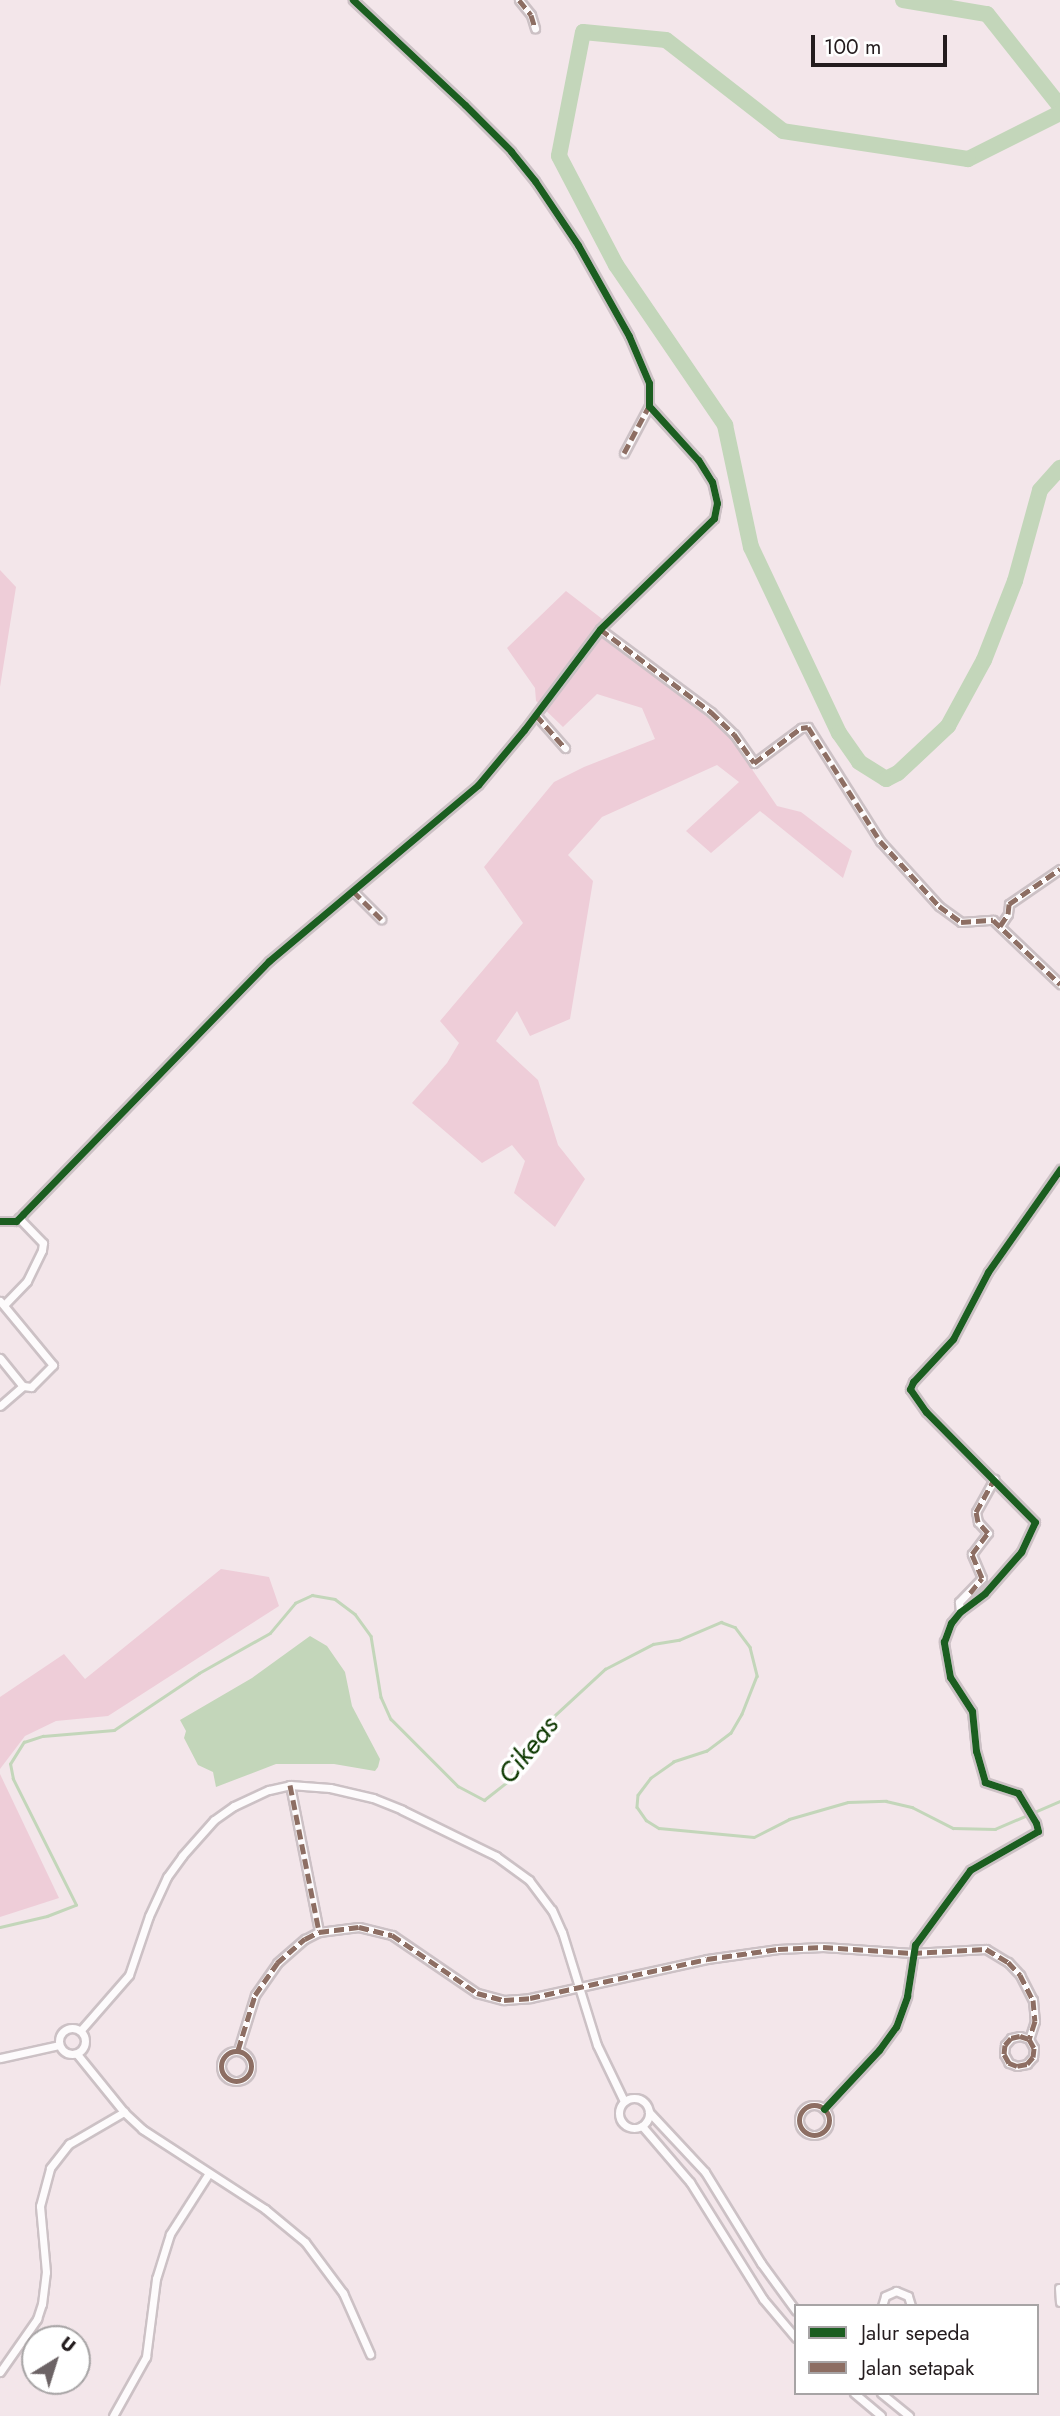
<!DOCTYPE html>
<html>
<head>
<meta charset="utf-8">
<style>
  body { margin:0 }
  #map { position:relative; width:1060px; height:2416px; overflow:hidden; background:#f3e6ea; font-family:Jost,sans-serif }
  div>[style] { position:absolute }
  .green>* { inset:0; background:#eecdd8 }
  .water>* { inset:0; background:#c3d6ba }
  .stream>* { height:2.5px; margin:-1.25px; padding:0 1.25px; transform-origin:1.25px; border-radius:1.25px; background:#c3d6ba }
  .river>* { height:16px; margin:-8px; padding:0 8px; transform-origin:8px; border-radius:8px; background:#c3d6ba }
  .roads { filter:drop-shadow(2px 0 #ccc1c5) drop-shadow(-2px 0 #ccc1c5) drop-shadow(0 2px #ccc1c5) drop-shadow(0 -2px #ccc1c5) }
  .street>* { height:7px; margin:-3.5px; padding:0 3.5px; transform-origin:3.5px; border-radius:3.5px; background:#fdfbfc }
  .street>.ring { margin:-3.5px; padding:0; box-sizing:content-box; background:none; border:7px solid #fdfbfc; border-radius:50% }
  .quiet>* { height:5px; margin-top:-2.5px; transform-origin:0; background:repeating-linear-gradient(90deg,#8d6e63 0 10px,transparent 0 15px) }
  .quiet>.ring { margin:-2.5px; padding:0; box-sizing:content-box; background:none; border:5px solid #8d6e63; border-radius:50% }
  .cycleway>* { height:7px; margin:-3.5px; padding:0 3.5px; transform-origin:3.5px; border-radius:3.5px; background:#1b5e20 }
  span { translate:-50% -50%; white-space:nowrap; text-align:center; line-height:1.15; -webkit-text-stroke:7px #fff; paint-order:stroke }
  .water-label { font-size:28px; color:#0d3800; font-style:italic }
  .legend { position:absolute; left:794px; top:2304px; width:245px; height:91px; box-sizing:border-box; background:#fff; border:2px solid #a7a4a5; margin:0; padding:9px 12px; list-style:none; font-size:21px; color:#241c1e }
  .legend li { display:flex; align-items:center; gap:14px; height:35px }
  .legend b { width:35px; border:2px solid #a7a4a5 }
  .north { position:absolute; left:21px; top:2325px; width:70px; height:70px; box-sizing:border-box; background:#fff; border:2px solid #a7a4a5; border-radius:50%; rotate:38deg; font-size:19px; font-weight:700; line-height:28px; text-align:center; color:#241c1e }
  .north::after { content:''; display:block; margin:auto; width:24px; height:32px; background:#6c6365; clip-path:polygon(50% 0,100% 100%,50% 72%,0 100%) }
  .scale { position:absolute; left:811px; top:35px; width:136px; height:32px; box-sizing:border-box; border:4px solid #241c1e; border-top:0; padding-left:9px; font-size:21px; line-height:24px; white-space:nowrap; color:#241c1e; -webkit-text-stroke:5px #fff; paint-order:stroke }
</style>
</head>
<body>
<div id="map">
  <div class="green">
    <div style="clip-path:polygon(0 570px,16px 587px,0 687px)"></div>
    <div style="clip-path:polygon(566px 591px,610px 625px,603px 633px,728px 734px,777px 806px,801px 812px,852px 851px,843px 878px,760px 811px,711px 853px,686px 831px,739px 782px,717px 765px,602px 817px,568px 855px,593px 881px,570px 1019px,530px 1036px,517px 1011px,496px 1041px,538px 1080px,558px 1145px,585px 1179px,555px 1227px,514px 1193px,525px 1161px,512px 1145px,482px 1163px,412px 1103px,447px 1063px,459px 1043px,440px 1021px,523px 923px,484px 867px,554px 782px,584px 767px,655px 739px,642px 708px,597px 694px,563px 727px,536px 701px,535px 688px,507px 648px)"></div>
    <div style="clip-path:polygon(221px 1569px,269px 1577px,279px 1606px,108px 1716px,56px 1721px,25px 1736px,0 1769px,0 1697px,64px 1654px,85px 1679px)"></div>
    <div style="clip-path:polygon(0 1774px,59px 1898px,0 1917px)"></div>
  </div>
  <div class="water">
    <div style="clip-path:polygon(310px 1636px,327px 1646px,345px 1672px,352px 1706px,380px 1759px,378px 1767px,375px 1771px,334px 1764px,276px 1764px,216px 1787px,213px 1772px,198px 1765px,184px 1738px,186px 1731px,180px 1720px,252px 1678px)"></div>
  </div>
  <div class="stream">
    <div style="left:0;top:1927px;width:48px;rotate:-13.2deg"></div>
    <div style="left:47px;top:1916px;width:31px;rotate:-21deg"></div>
    <div style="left:76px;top:1905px;width:141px;rotate:-116.6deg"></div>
    <div style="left:13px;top:1779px;width:15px;rotate:-101deg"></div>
    <div style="left:10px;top:1764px;width:26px;rotate:-58deg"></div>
    <div style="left:24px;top:1742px;width:20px;rotate:-18deg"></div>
    <div style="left:43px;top:1736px;width:71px;rotate:-4.8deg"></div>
    <div style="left:114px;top:1730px;width:102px;rotate:-33.8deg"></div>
    <div style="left:199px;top:1673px;width:81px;rotate:-29.4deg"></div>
    <div style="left:270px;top:1633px;width:39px;rotate:-50deg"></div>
    <div style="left:295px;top:1603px;width:19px;rotate:-25deg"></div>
    <div style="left:312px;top:1595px;width:23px;rotate:10deg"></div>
    <div style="left:335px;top:1599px;width:25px;rotate:37deg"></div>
    <div style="left:355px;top:1614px;width:27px;rotate:54deg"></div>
    <div style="left:371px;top:1636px;width:62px;rotate:80.7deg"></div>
    <div style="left:381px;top:1697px;width:24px;rotate:66deg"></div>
    <div style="left:391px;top:1719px;width:95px;rotate:45deg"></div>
    <div style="left:458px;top:1786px;width:30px;rotate:28deg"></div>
    <div style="left:484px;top:1800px;width:28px;rotate:-38deg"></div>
    <div style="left:506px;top:1783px;width:81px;rotate:-54.5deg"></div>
    <div style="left:553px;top:1717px;width:71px;rotate:-42.7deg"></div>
    <div style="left:605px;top:1669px;width:54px;rotate:-27.5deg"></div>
    <div style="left:653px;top:1644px;width:26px;rotate:-9deg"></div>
    <div style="left:679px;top:1640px;width:46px;rotate:-23.2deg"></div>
    <div style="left:721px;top:1622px;width:15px;rotate:20deg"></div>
    <div style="left:735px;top:1627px;width:25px;rotate:53deg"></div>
    <div style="left:750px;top:1647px;width:30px;rotate:76deg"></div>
    <div style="left:757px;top:1676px;width:41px;rotate:111.5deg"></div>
    <div style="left:742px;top:1714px;width:22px;rotate:120deg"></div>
    <div style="left:731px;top:1733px;width:30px;rotate:143deg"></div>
    <div style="left:707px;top:1751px;width:35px;rotate:162deg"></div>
    <div style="left:674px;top:1762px;width:28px;rotate:145deg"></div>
    <div style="left:651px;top:1778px;width:21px;rotate:127deg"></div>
    <div style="left:638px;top:1795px;width:12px;rotate:95deg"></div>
    <div style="left:637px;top:1807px;width:16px;rotate:55deg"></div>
    <div style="left:646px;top:1820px;width:15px;rotate:32deg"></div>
    <div style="left:659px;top:1828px;width:95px;rotate:5.4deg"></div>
    <div style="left:754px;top:1837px;width:39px;rotate:-27deg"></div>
    <div style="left:789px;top:1819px;width:61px;rotate:-16.1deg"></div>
    <div style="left:848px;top:1802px;width:38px;rotate:-2deg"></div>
    <div style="left:886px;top:1801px;width:27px;rotate:13deg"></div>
    <div style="left:912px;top:1807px;width:46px;rotate:27.1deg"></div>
    <div style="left:953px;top:1828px;width:42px;rotate:1.4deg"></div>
    <div style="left:995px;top:1829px;width:71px;rotate:-23.3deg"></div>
  </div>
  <div class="river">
    <div style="left:903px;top:0;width:85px;rotate:9.5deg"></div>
    <div style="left:987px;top:14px;width:117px;rotate:51.6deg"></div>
    <div style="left:1060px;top:113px;width:103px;rotate:153.4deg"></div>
    <div style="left:968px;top:159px;width:187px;rotate:-171.4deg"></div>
    <div style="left:783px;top:131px;width:148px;rotate:-142.1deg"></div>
    <div style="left:666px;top:40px;width:83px;rotate:-174.5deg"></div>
    <div style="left:583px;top:32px;width:126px;rotate:101deg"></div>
    <div style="left:559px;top:156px;width:123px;rotate:62.4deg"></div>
    <div style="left:616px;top:265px;width:194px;rotate:55.7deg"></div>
    <div style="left:725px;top:425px;width:125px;rotate:78deg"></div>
    <div style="left:751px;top:547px;width:206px;rotate:64.7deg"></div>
    <div style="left:839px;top:733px;width:35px;rotate:55deg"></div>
    <div style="left:859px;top:762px;width:32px;rotate:32deg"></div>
    <div style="left:886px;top:779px;width:13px;rotate:-27deg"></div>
    <div style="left:898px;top:773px;width:69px;rotate:-43.2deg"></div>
    <div style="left:948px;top:726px;width:75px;rotate:-61.4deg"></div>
    <div style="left:984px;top:660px;width:85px;rotate:-68.6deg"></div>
    <div style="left:1015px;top:581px;width:94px;rotate:-74.6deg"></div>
    <div style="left:1040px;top:490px;width:30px;rotate:-48deg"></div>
  </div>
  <div class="roads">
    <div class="street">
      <div style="left:519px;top:0;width:19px;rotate:51deg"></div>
      <div style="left:531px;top:15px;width:14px;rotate:73deg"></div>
      <div style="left:624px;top:453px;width:53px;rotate:-62deg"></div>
      <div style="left:600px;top:629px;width:139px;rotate:36.8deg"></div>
      <div style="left:711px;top:712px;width:32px;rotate:44deg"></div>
      <div style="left:734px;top:734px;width:35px;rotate:55deg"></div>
      <div style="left:754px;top:763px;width:59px;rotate:-36.7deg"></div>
      <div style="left:801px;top:728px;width:7px;rotate:-8deg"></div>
      <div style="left:808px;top:727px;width:135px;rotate:57.7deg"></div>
      <div style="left:880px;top:841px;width:88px;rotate:47.8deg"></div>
      <div style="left:939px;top:906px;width:27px;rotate:36deg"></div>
      <div style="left:961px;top:922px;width:32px;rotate:-4deg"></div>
      <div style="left:993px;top:920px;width:93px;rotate:43.7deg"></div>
      <div style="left:536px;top:715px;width:44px;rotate:48.7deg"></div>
      <div style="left:353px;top:891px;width:40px;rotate:45deg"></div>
      <div style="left:1000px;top:926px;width:14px;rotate:-56deg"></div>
      <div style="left:1008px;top:914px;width:10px;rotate:-84deg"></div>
      <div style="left:1009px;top:904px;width:62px;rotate:-34.5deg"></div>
      <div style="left:0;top:1221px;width:16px"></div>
      <div style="left:16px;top:1221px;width:10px;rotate:-45deg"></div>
      <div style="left:23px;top:1214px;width:353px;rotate:-45.8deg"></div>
      <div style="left:269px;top:961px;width:273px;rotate:-40.1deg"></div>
      <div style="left:478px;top:785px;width:72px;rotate:-50.1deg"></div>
      <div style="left:524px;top:730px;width:126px;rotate:-53deg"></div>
      <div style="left:600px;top:629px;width:159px;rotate:-44.2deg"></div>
      <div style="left:714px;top:518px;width:15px;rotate:-79deg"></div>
      <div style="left:717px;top:503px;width:22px;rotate:-103deg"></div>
      <div style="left:712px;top:482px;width:26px;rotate:-122deg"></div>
      <div style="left:698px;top:460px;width:73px;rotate:-132.2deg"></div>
      <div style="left:649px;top:406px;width:23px;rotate:-90deg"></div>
      <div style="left:649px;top:383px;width:51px;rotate:-113.1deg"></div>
      <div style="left:629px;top:336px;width:104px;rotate:-119.3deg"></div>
      <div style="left:578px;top:245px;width:77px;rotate:-123.9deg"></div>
      <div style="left:535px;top:181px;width:38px;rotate:-129deg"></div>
      <div style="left:511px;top:151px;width:65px;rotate:-135deg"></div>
      <div style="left:465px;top:105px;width:154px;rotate:-136.8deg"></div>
      <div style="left:0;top:1301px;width:83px;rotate:50.4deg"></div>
      <div style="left:53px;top:1365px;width:31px;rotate:135deg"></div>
      <div style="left:31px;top:1387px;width:8px;rotate:-173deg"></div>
      <div style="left:23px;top:1386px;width:30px;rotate:139deg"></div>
      <div style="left:4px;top:1305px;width:33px;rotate:-46deg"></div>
      <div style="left:27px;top:1281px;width:34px;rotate:-64deg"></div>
      <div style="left:42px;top:1250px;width:7px;rotate:-82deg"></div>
      <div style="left:43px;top:1243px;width:35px;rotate:-134deg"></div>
      <div style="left:0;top:1358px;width:36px;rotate:51deg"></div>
      <div style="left:960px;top:1612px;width:10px;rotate:-96deg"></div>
      <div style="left:959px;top:1602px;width:33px;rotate:-46deg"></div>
      <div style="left:982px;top:1578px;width:26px;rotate:-113deg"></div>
      <div style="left:972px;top:1554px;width:26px;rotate:-53deg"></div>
      <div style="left:988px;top:1533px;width:15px;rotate:-132deg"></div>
      <div style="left:978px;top:1522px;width:10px;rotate:-101deg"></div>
      <div style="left:976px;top:1512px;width:38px;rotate:-61deg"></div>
      <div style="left:290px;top:1785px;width:150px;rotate:78.8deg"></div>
      <div class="ring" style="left:59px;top:2028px;width:19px;height:19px"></div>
      <div style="left:81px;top:2030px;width:73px;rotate:-48.9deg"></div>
      <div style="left:129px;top:1975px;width:62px;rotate:-71.3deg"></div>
      <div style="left:149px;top:1916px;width:43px;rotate:-65.2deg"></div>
      <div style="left:167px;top:1877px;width:26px;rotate:-54deg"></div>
      <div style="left:182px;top:1856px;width:48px;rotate:-48.4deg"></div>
      <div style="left:214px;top:1820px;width:24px;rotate:-35deg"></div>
      <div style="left:234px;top:1806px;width:38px;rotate:-25deg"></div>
      <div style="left:269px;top:1790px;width:22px;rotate:-13deg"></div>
      <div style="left:290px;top:1785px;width:40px;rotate:4.3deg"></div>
      <div style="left:330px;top:1788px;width:44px;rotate:13.1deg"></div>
      <div style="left:373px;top:1798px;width:31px;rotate:22deg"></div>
      <div style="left:402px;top:1810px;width:105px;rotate:26.1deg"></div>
      <div style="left:496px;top:1856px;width:41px;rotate:36deg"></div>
      <div style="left:529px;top:1880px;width:38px;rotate:53deg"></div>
      <div style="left:552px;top:1910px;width:24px;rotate:66deg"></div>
      <div style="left:562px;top:1932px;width:118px;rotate:72.8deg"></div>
      <div style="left:597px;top:2045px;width:62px;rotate:64.3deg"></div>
      <div style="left:238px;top:2050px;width:58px;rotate:-72.8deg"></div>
      <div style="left:255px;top:1995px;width:39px;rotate:-55deg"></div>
      <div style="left:277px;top:1963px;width:37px;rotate:-41deg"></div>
      <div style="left:305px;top:1939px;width:16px;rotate:-27deg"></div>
      <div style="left:319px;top:1932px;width:40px;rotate:-7.1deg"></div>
      <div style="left:359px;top:1927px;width:34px;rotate:14deg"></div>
      <div style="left:392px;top:1935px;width:103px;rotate:34.3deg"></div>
      <div style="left:477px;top:1993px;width:28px;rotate:15deg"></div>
      <div style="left:504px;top:2000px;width:26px;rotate:-4deg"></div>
      <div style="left:530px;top:1998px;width:181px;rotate:-12.4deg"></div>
      <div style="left:707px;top:1959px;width:72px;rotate:-8deg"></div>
      <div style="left:778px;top:1949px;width:45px;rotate:-2.5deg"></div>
      <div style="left:823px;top:1947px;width:89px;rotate:3.9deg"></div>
      <div style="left:912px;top:1953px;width:74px;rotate:-3.1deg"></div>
      <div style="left:986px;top:1949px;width:26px;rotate:31deg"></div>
      <div style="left:1008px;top:1962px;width:18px;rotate:47deg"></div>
      <div style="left:1020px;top:1975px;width:28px;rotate:63deg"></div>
      <div style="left:1033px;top:2000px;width:21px;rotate:85deg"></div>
      <div style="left:1035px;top:2021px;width:19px;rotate:108deg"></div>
      <div style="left:1029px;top:2039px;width:10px;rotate:61deg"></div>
      <div style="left:1034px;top:2048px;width:9px;rotate:96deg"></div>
      <div style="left:1033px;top:2057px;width:9px;rotate:131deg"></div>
      <div style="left:1027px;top:2064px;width:10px;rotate:169deg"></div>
      <div style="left:1017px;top:2066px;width:9px;rotate:-159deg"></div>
      <div style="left:1009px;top:2063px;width:10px;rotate:-119deg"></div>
      <div style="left:1004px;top:2054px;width:9px;rotate:-84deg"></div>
      <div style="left:1005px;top:2045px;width:9px;rotate:-49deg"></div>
      <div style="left:1011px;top:2038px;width:9px;rotate:-13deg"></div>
      <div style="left:1020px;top:2036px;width:9px;rotate:18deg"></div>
      <div class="ring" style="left:221px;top:2051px;width:23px;height:23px"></div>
      <div style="left:77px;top:2054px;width:75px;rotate:51deg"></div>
      <div style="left:124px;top:2112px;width:25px;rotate:43deg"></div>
      <div style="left:142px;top:2129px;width:147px;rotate:33deg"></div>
      <div style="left:265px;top:2209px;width:52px;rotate:39.5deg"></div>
      <div style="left:305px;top:2242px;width:64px;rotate:53.3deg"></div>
      <div style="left:343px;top:2293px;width:67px;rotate:66.1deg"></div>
      <div style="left:0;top:2058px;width:60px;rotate:-12.4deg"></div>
      <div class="ring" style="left:619px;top:2098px;width:23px;height:23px"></div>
      <div class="ring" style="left:799px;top:2105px;width:23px;height:23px"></div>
      <div style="left:824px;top:2109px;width:81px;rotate:-47deg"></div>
      <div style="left:879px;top:2050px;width:29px;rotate:-54deg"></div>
      <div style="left:896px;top:2027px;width:33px;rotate:-70deg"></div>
      <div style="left:907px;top:1996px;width:52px;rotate:-81.1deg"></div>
      <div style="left:915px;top:1945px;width:93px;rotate:-53.7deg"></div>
      <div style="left:970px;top:1870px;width:78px;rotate:-29.8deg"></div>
      <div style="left:1038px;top:1831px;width:8px;rotate:-104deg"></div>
      <div style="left:1036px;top:1823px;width:35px;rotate:-121deg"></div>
      <div style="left:1018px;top:1793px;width:35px;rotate:-162deg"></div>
      <div style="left:985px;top:1782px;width:32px;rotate:-106deg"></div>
      <div style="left:976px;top:1751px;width:40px;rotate:-95.7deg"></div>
      <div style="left:972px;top:1711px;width:40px;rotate:-122.9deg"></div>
      <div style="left:950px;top:1677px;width:36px;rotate:-100deg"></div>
      <div style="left:944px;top:1642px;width:20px;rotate:-70deg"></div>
      <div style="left:951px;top:1623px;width:14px;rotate:-51deg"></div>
      <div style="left:960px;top:1612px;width:31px;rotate:-37deg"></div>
      <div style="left:985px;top:1593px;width:55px;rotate:-48.7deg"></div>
      <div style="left:1021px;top:1552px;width:33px;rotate:-65deg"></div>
      <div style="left:1035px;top:1522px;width:155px;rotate:-134.7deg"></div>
      <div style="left:926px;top:1412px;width:28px;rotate:-125deg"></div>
      <div style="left:910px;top:1389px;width:8px;rotate:-67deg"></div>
      <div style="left:913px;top:1382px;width:59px;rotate:-47.1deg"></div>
      <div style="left:953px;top:1339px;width:76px;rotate:-62.4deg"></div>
      <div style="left:988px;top:1272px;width:126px;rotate:-55deg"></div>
      <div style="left:649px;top:2112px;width:82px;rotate:47deg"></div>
      <div style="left:705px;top:2172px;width:107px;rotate:58.4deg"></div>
      <div style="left:761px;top:2263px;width:59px;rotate:53.9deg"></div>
      <div style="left:642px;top:2126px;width:74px;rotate:49.4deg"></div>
      <div style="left:690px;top:2182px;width:138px;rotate:58deg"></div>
      <div style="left:763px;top:2299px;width:51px;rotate:49.8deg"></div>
      <div style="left:1059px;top:2288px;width:14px;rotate:86deg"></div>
      <div style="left:882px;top:2306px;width:10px;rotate:-73deg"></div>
      <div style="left:885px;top:2296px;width:12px;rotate:-24deg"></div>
      <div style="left:896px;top:2291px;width:13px;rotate:23deg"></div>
      <div style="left:908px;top:2296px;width:10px;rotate:73deg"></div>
      <div style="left:0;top:2372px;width:65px;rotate:-55.1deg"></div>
      <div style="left:37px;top:2319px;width:16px;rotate:-72deg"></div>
      <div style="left:42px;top:2304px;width:32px;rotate:-83deg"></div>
      <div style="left:46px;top:2272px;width:66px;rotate:-95.2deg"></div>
      <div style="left:40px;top:2206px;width:39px;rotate:-75deg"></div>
      <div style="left:50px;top:2168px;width:31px;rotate:-52deg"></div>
      <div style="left:69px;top:2144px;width:64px;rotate:-30.2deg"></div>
      <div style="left:854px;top:2393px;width:35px;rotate:40deg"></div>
      <div style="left:881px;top:2393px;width:36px;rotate:39deg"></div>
      <div style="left:113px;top:2416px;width:68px;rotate:-60.8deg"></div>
      <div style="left:146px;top:2357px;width:79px;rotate:-82.7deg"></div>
      <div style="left:156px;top:2279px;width:47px;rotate:-72.7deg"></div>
      <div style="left:170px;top:2234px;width:72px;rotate:-57.4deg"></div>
    </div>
  </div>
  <div class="quiet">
    <div style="left:519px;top:0;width:19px;rotate:51deg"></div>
    <div style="left:531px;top:15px;width:14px;rotate:73deg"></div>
    <div style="left:624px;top:453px;width:53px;rotate:-62deg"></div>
    <div style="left:600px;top:629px;width:139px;rotate:36.8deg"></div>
    <div style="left:711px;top:712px;width:32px;rotate:44deg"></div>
    <div style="left:734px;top:734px;width:35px;rotate:55deg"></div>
    <div style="left:754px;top:763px;width:59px;rotate:-36.7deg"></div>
    <div style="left:801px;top:728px;width:7px;rotate:-8deg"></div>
    <div style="left:808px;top:727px;width:135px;rotate:57.7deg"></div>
    <div style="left:880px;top:841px;width:88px;rotate:47.8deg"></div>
    <div style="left:939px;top:906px;width:27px;rotate:36deg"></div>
    <div style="left:961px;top:922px;width:32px;rotate:-4deg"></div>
    <div style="left:993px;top:920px;width:93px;rotate:43.7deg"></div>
    <div style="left:536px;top:715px;width:44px;rotate:48.7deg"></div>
    <div style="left:353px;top:891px;width:40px;rotate:45deg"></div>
    <div style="left:1000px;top:926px;width:14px;rotate:-56deg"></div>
    <div style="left:1008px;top:914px;width:10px;rotate:-84deg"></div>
    <div style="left:1009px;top:904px;width:62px;rotate:-34.5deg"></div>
    <div style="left:970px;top:1593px;width:19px;rotate:-51deg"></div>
    <div style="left:982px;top:1578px;width:26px;rotate:-113deg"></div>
    <div style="left:972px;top:1554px;width:26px;rotate:-53deg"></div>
    <div style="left:988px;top:1533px;width:15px;rotate:-132deg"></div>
    <div style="left:978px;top:1522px;width:10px;rotate:-101deg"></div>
    <div style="left:976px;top:1512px;width:38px;rotate:-61deg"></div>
    <div style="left:290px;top:1785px;width:150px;rotate:78.8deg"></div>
    <div style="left:238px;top:2050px;width:58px;rotate:-72.8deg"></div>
    <div style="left:255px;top:1995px;width:39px;rotate:-55deg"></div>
    <div style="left:277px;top:1963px;width:37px;rotate:-41deg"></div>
    <div style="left:305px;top:1939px;width:16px;rotate:-27deg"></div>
    <div style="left:319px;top:1932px;width:40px;rotate:-7.1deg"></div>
    <div style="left:359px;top:1927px;width:34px;rotate:14deg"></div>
    <div style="left:392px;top:1935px;width:103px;rotate:34.3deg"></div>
    <div style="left:477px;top:1993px;width:28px;rotate:15deg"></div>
    <div style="left:504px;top:2000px;width:26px;rotate:-4deg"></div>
    <div style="left:530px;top:1998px;width:181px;rotate:-12.4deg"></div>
    <div style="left:707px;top:1959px;width:72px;rotate:-8deg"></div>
    <div style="left:778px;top:1949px;width:45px;rotate:-2.5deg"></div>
    <div style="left:823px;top:1947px;width:89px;rotate:3.9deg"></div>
    <div style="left:912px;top:1953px;width:74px;rotate:-3.1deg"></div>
    <div style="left:986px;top:1949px;width:26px;rotate:31deg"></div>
    <div style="left:1008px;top:1962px;width:18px;rotate:47deg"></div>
    <div style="left:1020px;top:1975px;width:28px;rotate:63deg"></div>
    <div style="left:1033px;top:2000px;width:21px;rotate:85deg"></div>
    <div style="left:1035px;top:2021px;width:19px;rotate:108deg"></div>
    <div style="left:1029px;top:2039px;width:10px;rotate:61deg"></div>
    <div style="left:1034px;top:2048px;width:9px;rotate:96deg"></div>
    <div style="left:1033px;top:2057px;width:9px;rotate:131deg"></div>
    <div style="left:1027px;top:2064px;width:10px;rotate:169deg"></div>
    <div style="left:1017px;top:2066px;width:9px;rotate:-159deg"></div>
    <div style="left:1009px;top:2063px;width:10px;rotate:-119deg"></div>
    <div style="left:1004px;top:2054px;width:9px;rotate:-84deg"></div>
    <div style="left:1005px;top:2045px;width:9px;rotate:-49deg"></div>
    <div style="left:1011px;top:2038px;width:9px;rotate:-13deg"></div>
    <div style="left:1020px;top:2036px;width:9px;rotate:18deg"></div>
    <div class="ring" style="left:221px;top:2051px;width:25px;height:25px"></div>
    <div class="ring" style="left:799px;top:2105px;width:25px;height:25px"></div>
  </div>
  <div class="cycleway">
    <div style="left:0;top:1221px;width:16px"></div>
    <div style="left:16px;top:1221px;width:10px;rotate:-45deg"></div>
    <div style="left:23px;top:1214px;width:353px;rotate:-45.8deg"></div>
    <div style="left:269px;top:961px;width:273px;rotate:-40.1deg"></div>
    <div style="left:478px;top:785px;width:72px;rotate:-50.1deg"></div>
    <div style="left:524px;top:730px;width:126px;rotate:-53deg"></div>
    <div style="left:600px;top:629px;width:159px;rotate:-44.2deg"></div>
    <div style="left:714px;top:518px;width:15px;rotate:-79deg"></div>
    <div style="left:717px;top:503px;width:22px;rotate:-103deg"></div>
    <div style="left:712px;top:482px;width:26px;rotate:-122deg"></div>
    <div style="left:698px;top:460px;width:73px;rotate:-132.2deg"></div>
    <div style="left:649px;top:406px;width:23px;rotate:-90deg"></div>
    <div style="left:649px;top:383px;width:51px;rotate:-113.1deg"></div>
    <div style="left:629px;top:336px;width:104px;rotate:-119.3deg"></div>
    <div style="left:578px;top:245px;width:77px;rotate:-123.9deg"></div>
    <div style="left:535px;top:181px;width:38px;rotate:-129deg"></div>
    <div style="left:511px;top:151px;width:65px;rotate:-135deg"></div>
    <div style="left:465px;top:105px;width:154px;rotate:-136.8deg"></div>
    <div style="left:824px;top:2109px;width:81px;rotate:-47deg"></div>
    <div style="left:879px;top:2050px;width:29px;rotate:-54deg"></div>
    <div style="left:896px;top:2027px;width:33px;rotate:-70deg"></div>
    <div style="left:907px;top:1996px;width:52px;rotate:-81.1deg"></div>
    <div style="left:915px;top:1945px;width:93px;rotate:-53.7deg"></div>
    <div style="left:970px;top:1870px;width:78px;rotate:-29.8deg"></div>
    <div style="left:1038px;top:1831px;width:8px;rotate:-104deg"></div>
    <div style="left:1036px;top:1823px;width:35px;rotate:-121deg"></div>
    <div style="left:1018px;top:1793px;width:35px;rotate:-162deg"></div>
    <div style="left:985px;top:1782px;width:32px;rotate:-106deg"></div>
    <div style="left:976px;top:1751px;width:40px;rotate:-95.7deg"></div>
    <div style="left:972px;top:1711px;width:40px;rotate:-122.9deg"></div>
    <div style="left:950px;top:1677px;width:36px;rotate:-100deg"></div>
    <div style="left:944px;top:1642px;width:20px;rotate:-70deg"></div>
    <div style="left:951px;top:1623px;width:14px;rotate:-51deg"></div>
    <div style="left:960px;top:1612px;width:31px;rotate:-37deg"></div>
    <div style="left:985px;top:1593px;width:55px;rotate:-48.7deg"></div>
    <div style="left:1021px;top:1552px;width:33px;rotate:-65deg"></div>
    <div style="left:1035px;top:1522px;width:155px;rotate:-134.7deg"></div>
    <div style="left:926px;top:1412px;width:28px;rotate:-125deg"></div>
    <div style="left:910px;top:1389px;width:8px;rotate:-67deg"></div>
    <div style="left:913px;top:1382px;width:59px;rotate:-47.1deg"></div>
    <div style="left:953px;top:1339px;width:76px;rotate:-62.4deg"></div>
    <div style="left:988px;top:1272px;width:126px;rotate:-55deg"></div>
  </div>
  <div class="water-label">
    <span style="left:528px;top:1750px;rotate:-51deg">Cikeas</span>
  </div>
  <ul class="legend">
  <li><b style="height:9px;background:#1b5e20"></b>Jalur sepeda</li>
  <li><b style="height:9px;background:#8d6e63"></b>Jalan setapak</li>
  </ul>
  <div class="north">U</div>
  <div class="scale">100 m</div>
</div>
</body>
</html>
